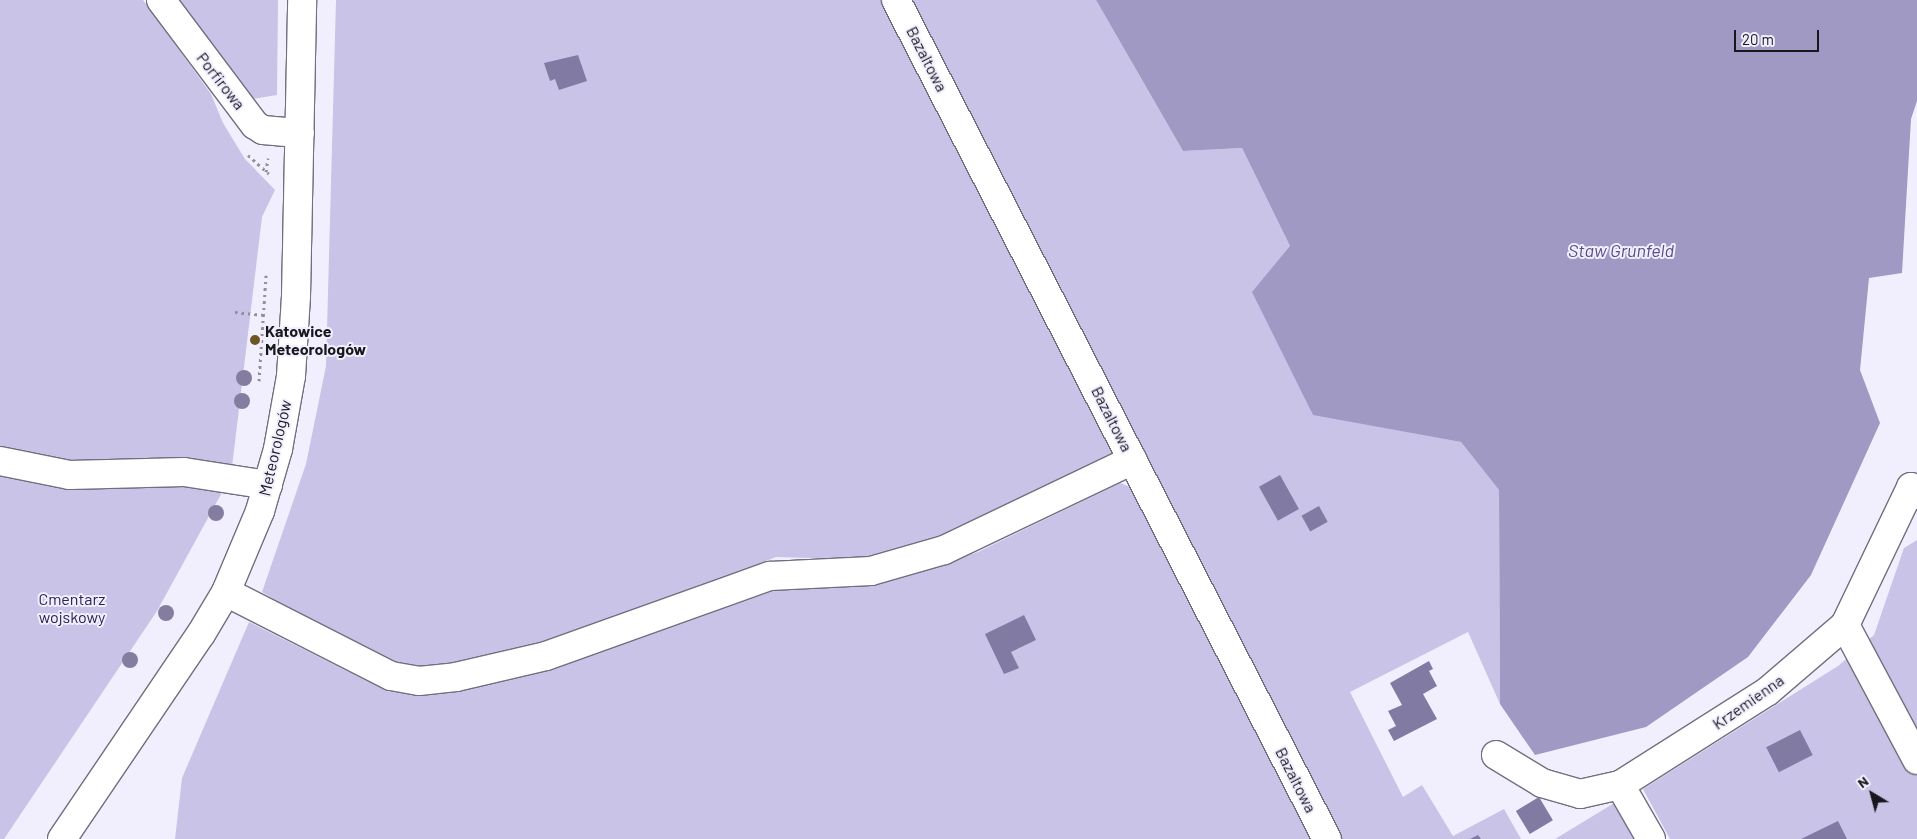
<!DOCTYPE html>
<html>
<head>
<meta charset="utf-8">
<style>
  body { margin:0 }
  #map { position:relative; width:1917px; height:839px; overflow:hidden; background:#f1effe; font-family:Barlow,sans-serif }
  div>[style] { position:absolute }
  .green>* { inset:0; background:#c8c3e7 }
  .water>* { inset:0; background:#9f99c3 }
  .building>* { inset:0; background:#817ba3; transform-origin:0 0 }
  .path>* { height:3px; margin-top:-1.5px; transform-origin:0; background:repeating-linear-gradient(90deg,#908f9a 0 2.5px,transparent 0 6.5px) }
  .roads { filter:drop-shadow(1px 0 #716f7f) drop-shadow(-1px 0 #716f7f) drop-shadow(0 1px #716f7f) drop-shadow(0 -1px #716f7f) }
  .minor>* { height:28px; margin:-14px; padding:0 14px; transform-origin:14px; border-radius:14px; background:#fff }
  .trees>* { width:16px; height:16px; margin:-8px; border-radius:50%; background:#857da0 }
  .dots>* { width:14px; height:14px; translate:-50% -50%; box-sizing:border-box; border:2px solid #f1effe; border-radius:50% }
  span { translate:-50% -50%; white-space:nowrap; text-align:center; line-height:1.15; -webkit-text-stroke:4px #f1effe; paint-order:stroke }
  .street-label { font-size:16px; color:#17171d }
  .poi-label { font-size:16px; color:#17171d; font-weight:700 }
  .left { translate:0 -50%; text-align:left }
  .park-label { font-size:16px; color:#2d2054 }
  .water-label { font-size:18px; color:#584d86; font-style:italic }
  .north { position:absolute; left:1847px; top:769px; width:50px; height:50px; -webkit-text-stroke:4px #f1effe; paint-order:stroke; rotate:323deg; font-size:14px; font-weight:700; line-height:20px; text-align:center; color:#17171d }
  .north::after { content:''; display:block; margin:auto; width:18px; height:22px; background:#17171d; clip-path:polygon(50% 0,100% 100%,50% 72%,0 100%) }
  .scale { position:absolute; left:1734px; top:30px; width:85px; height:22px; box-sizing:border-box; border:2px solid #17171d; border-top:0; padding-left:6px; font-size:15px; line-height:18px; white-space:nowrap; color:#17171d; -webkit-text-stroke:4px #f1effe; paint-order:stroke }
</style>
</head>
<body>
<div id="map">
  <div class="green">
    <div style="clip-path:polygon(0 0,143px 0,211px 94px,223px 123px,245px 159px,275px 190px,262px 217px,232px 467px,225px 487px,157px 611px,4px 839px,0 839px)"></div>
    <div style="clip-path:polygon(177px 0,278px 0,277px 95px,252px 99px)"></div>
    <div style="clip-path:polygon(336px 0,887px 0,1118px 455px,971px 526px,880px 560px,776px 557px,573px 638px,436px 673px,400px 668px,337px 638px,262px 592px,306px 464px,326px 366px)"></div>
    <div style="clip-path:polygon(906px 0,1096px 0,1183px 151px,1242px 148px,1290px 246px,1312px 414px,1461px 442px,1499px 490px,1500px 704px,1468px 632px,1350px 692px,1403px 797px,1422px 785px,1453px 836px,1504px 809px,1521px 839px,1338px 839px)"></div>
    <div style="clip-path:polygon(1120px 483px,1133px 488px,1314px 839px,175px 839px,182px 778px,249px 622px,387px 691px,422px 694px,454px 690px,573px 662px,773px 591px,913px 574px,978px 552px)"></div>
    <div style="clip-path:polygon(1917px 540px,1917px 839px,1670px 839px,1643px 789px,1838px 666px,1874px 635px,1904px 548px)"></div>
    <div style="clip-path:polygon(1616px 802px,1638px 839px,1555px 839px)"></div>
  </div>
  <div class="water">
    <div style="clip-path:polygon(1096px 0,1917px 0,1917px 101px,1911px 119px,1902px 273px,1869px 278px,1860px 370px,1880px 423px,1811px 575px,1748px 657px,1646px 727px,1535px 755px,1500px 704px,1499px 490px,1461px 442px,1313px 415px,1252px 292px,1290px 246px,1242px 148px,1183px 151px)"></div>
  </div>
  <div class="building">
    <div style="clip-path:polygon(578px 55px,587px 81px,559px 90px,555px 79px,550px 81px,544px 63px)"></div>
    <div style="left:1280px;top:475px;width:39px;height:24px;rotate:61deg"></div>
    <div style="left:1319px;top:506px;width:18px;height:20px;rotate:61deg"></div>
    <div style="clip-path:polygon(1024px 615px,1036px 640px,1011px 652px,1019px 668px,1004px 674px,985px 634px)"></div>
    <div style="clip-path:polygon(1429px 661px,1433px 669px,1429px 671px,1437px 686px,1423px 694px,1437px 719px,1394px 741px,1388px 730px,1396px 726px,1388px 711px,1402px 705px,1390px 683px)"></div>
    <div style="left:1800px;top:730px;width:28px;height:38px;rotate:63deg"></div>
    <div style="left:1539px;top:797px;width:27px;height:27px;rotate:59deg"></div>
    <div style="clip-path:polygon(1838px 821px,1847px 839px,1801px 839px)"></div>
    <div style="clip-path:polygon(1478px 835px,1481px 839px,1470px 839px)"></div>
  </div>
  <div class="path">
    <div style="left:248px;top:155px;width:28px;rotate:42deg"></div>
    <div style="left:266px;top:172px;width:14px;rotate:-82deg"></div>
    <div style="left:235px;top:312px;width:27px;rotate:6deg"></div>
    <div style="left:259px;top:381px;width:106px;rotate:-86.2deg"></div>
  </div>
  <div class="roads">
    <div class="minor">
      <div style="left:161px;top:0;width:156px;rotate:53.1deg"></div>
      <div style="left:255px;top:125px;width:9px;rotate:32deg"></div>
      <div style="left:263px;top:130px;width:37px;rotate:5deg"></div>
      <div style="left:896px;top:0;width:943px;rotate:62.81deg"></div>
      <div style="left:0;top:461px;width:71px;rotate:11.3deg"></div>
      <div style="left:70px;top:475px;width:114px;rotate:-1.5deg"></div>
      <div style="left:184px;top:472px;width:85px;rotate:8.8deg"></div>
      <div style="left:226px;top:592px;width:185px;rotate:27deg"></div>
      <div style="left:391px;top:676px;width:28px;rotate:10deg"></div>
      <div style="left:419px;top:681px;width:37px;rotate:-6deg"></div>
      <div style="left:456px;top:677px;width:92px;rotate:-13.1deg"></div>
      <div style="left:546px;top:656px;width:238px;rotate:-19.7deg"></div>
      <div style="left:770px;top:576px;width:101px;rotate:-2.8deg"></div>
      <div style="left:871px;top:571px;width:76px;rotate:-16deg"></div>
      <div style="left:944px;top:550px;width:209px;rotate:-25.5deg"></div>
      <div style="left:1845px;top:625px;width:153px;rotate:61.9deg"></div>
      <div style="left:1496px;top:755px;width:54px;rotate:31.3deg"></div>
      <div style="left:1542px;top:783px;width:40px;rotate:16deg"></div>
      <div style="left:1580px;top:794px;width:41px;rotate:-12.7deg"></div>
      <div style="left:1620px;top:785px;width:175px;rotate:-32.4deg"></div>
      <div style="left:1768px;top:691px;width:101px;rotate:-40.6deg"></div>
      <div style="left:1845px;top:625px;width:153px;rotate:-64.4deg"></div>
      <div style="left:1911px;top:487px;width:10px;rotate:53deg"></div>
      <div style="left:1620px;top:785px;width:62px;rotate:60.1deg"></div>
      <div style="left:62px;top:839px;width:248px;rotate:-55.9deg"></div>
      <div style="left:201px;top:634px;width:49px;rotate:-59.2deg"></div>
      <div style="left:226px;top:592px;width:88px;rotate:-67.2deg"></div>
      <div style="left:260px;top:511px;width:65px;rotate:-73.8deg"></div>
      <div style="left:278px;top:449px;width:74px;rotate:-79.9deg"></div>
      <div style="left:291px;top:376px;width:80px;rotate:-86.4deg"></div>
      <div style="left:296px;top:296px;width:296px;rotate:-88.8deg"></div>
    </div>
  </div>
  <div class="trees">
    <div style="left:244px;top:378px"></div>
    <div style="left:242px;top:401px"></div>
    <div style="left:216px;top:513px"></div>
    <div style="left:166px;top:613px"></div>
    <div style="left:130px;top:660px"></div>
  </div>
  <div class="dots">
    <div style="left:255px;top:340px;background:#6d5425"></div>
  </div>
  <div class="street-label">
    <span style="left:927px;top:59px;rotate:63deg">Bazaltowa</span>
    <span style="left:221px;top:81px;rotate:52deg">Porfirowa</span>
    <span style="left:1112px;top:419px;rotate:63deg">Bazaltowa</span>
    <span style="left:275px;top:448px;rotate:-77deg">Meteorologów</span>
    <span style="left:1748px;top:702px;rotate:-35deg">Krzemienna</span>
    <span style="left:1296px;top:780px;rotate:63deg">Bazaltowa</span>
  </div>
  <div class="poi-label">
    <span class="left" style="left:265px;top:340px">Katowice<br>Meteorologów</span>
  </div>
  <div class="park-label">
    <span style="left:72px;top:608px">Cmentarz<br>wojskowy</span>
  </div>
  <div class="water-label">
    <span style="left:1621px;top:250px">Staw Grunfeld</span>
  </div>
  <div class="north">N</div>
  <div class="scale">20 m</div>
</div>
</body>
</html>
